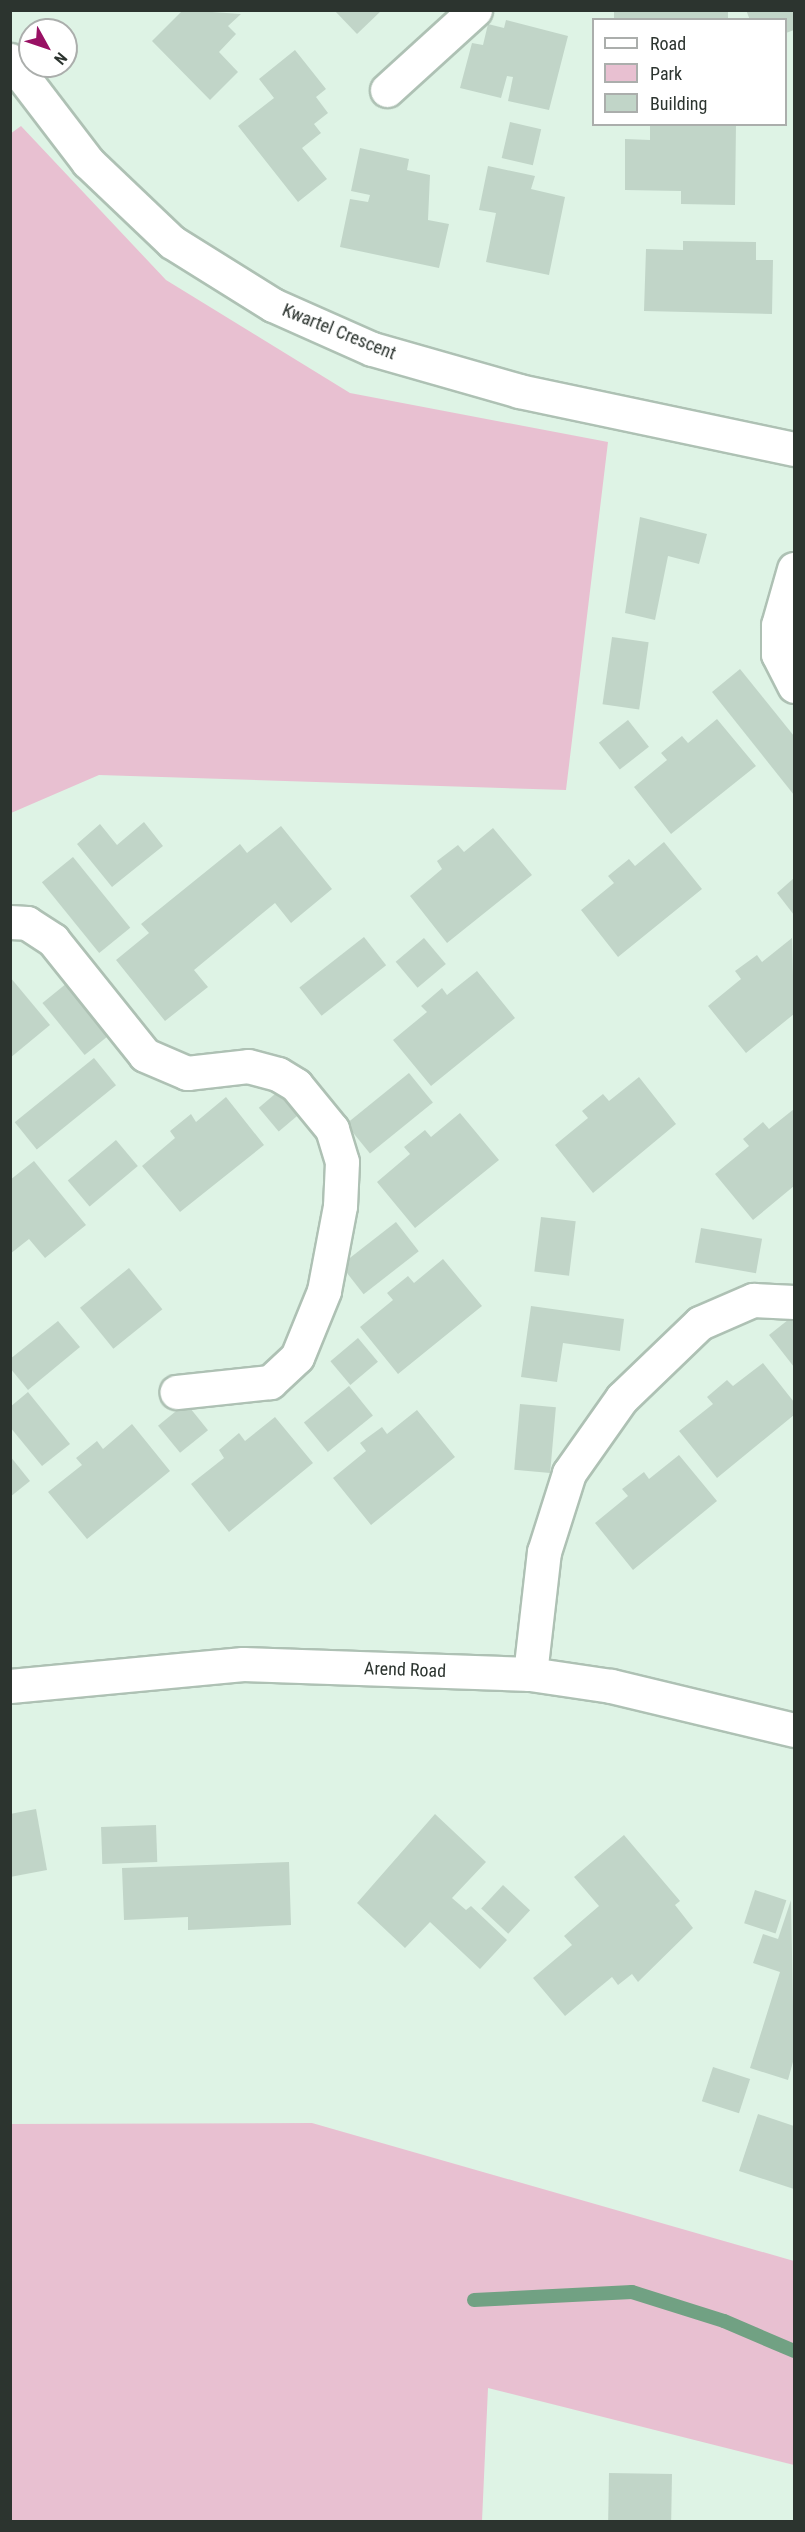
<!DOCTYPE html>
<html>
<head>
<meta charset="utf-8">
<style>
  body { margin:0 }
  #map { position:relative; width:805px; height:2532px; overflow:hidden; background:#def3e5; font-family:"Roboto Condensed",sans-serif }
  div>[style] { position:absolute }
  .green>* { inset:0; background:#e8c0d1 }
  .stream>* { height:14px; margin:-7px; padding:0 7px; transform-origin:7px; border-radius:7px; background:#71a183 }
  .building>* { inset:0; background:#c1d5c8; transform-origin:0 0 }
  .roads { filter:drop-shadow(2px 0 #aec1b4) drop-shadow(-2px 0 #aec1b4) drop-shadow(0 2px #aec1b4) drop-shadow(0 -2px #aec1b4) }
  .street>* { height:33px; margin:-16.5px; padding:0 16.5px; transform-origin:16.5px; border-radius:16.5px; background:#fff }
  span { translate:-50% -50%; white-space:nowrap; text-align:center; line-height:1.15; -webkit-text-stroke:6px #fff; paint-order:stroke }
  .street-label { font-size:18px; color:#2c342f }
  .frame { position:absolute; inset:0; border:12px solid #2c342f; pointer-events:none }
  .legend { position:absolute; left:592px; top:18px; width:195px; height:108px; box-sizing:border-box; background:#fff; border:2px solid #abaeac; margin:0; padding:8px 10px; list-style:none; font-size:18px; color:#2c342f }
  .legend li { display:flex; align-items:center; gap:12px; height:30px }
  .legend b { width:30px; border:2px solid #abaeac }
  .north { position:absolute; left:18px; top:18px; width:60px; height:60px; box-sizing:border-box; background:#fff; border:2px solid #abaeac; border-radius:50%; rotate:130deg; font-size:16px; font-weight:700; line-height:24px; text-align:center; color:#2c342f }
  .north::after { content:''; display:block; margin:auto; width:21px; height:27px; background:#991164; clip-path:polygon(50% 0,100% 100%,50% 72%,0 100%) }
</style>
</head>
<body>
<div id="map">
  <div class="green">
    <div style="clip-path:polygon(21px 126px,166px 280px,350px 393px,608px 442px,566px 790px,99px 775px,11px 813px,10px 134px)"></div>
    <div style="clip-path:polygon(312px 2123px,794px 2261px,794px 2465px,488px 2388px,482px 2521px,11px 2521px,11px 2124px)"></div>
  </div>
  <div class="stream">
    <div style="left:474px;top:2300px;width:158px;rotate:-2.9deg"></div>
    <div style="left:632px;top:2292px;width:96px;rotate:17.5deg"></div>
    <div style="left:724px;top:2321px;width:76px;rotate:23.2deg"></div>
  </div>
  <div class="building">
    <div style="clip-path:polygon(183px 10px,241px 14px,228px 26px,236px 34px,219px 52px,238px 72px,210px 100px,152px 41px)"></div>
    <div style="clip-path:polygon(334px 10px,382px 10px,357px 34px)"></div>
    <div style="left:614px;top:10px;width:114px;height:16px"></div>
    <div style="clip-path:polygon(746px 10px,794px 10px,794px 30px,786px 33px,786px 20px,750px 20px)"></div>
    <div style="clip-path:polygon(506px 20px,568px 36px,549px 110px,508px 101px,513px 77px,507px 76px,501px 98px,460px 88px,472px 43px,483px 45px,488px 24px,504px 28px)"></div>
    <div style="clip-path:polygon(295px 50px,326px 89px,316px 97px,328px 113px,314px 124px,321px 133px,302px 148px,327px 179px,298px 202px,238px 126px,274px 98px,259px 79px)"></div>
    <div style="left:510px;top:122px;width:32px;height:37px;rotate:13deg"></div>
    <div style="clip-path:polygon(650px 124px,736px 124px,735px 205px,681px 204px,681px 191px,625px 190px,625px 139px,650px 140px)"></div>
    <div style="clip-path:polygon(360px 148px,409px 159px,407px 170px,430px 175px,428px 220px,449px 224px,439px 268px,340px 247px,350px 199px,368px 202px,370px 195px,351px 191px)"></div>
    <div style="clip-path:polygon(488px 166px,535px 176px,531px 189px,565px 197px,549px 275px,486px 262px,496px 213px,479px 210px)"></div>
    <div style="clip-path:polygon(683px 241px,756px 242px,756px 260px,773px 260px,772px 314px,644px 311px,646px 249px,683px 250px)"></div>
    <div style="clip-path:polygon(640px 517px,707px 534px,699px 564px,668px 556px,655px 620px,625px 613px)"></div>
    <div style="left:612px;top:637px;width:37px;height:68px;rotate:8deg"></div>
    <div style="clip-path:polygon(740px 669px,794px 736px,794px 795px,712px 692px)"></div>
    <div style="clip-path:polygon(717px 719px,756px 766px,671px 834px,634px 787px,667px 760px,661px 753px,682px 736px,688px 743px)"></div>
    <div style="left:628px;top:720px;width:34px;height:37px;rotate:52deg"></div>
    <div style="clip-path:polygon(144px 822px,163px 846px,112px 887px,77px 844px,100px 824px,117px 845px)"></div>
    <div style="clip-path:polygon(281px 826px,332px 889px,291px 923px,275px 903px,194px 970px,208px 987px,165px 1021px,116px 960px,149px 933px,141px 924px,240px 844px,247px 853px)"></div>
    <div style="clip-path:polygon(493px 828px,532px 875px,447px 943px,410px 896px,442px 869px,437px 861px,458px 845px,464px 852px)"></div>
    <div style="clip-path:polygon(664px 842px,702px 889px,618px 957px,581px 910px,614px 883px,608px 876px,629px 859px,635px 866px)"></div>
    <div style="left:73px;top:857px;width:91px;height:40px;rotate:51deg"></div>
    <div style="clip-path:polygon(794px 878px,794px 915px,777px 893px)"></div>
    <div style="left:364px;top:937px;width:36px;height:82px;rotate:52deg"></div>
    <div style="left:424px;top:938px;width:34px;height:37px;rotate:50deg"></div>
    <div style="clip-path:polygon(792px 938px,794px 1014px,746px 1053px,708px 1006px,741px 979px,735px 971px,757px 955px,762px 962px)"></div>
    <div style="clip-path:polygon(477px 971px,515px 1018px,431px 1086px,393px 1040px,427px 1012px,421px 1006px,442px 988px,447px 995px)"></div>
    <div style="clip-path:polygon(10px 977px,50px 1025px,10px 1058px)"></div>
    <div style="left:72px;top:979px;width:67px;height:38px;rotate:51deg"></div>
    <div style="left:94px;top:1058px;width:35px;height:102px;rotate:51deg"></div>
    <div style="left:409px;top:1073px;width:38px;height:81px;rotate:51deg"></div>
    <div style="clip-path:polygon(639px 1077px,676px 1124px,593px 1193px,555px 1145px,588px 1118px,582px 1111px,603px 1094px,609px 1101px)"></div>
    <div style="left:281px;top:1089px;width:31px;height:29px;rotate:50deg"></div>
    <div style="clip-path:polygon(226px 1097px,264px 1145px,180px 1212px,142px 1166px,175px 1138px,170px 1131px,191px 1114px,196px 1122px)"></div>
    <div style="clip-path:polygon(794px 1109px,794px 1186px,753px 1220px,715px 1174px,749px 1146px,743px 1139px,763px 1122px,769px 1129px)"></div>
    <div style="clip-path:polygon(460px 1113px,499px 1160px,415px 1228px,377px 1182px,410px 1154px,404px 1147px,425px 1130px,431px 1137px)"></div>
    <div style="left:116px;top:1140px;width:34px;height:63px;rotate:50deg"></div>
    <div style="clip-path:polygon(34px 1161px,86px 1225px,45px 1258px,29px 1239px,10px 1254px,10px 1180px)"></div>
    <div style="left:541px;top:1217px;width:35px;height:55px;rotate:7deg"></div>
    <div style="left:396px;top:1222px;width:37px;height:70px;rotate:52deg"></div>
    <div style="left:701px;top:1228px;width:62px;height:35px;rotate:10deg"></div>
    <div style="clip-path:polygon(443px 1259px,482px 1306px,398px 1374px,360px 1327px,393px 1300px,387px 1293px,408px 1276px,414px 1283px)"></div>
    <div style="left:129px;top:1268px;width:53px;height:63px;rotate:51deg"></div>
    <div style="clip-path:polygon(531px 1306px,624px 1319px,620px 1351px,563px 1343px,557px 1382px,521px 1377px)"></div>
    <div style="clip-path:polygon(793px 1316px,794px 1318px,794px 1367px,769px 1335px)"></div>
    <div style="clip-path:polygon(58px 1321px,80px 1347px,28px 1390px,10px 1368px,10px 1359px)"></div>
    <div style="left:358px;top:1338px;width:31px;height:36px;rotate:50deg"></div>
    <div style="clip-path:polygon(763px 1363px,794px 1402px,794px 1415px,717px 1478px,679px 1431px,713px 1404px,707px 1397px,727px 1380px,733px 1386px)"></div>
    <div style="left:349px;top:1386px;width:38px;height:58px;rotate:51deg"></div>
    <div style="clip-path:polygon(28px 1392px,70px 1444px,42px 1466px,10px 1427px,10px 1407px)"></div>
    <div style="left:186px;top:1403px;width:35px;height:36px;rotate:51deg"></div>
    <div style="left:520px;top:1404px;width:36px;height:66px;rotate:5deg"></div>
    <div style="clip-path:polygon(417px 1410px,455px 1457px,371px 1525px,333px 1478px,366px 1451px,360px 1443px,382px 1427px,387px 1434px)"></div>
    <div style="clip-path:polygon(275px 1417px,313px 1463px,229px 1532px,191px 1484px,224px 1458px,219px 1450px,239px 1433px,245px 1441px)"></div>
    <div style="clip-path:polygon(132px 1424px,170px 1471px,87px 1539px,48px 1492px,82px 1465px,76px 1458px,97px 1441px,103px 1449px)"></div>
    <div style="clip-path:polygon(679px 1455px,717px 1501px,633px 1570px,595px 1523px,628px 1496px,622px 1489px,644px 1472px,649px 1479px)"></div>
    <div style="clip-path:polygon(10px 1456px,30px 1481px,10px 1497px)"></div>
    <div style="clip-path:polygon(36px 1809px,47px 1870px,10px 1877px,10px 1814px)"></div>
    <div style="clip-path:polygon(435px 1814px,486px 1862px,452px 1898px,466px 1910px,471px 1906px,507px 1940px,480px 1969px,430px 1922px,405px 1948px,357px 1903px)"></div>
    <div style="left:156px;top:1825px;width:37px;height:55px;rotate:88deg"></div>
    <div style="clip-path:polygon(624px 1835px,680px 1901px,675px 1905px,693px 1928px,638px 1982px,632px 1974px,618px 1985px,612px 1977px,565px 2016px,533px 1978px,572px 1945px,564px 1936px,599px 1906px,574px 1877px)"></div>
    <div style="clip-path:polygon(289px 1862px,291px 1925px,188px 1930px,188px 1917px,124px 1920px,122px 1868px)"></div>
    <div style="left:503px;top:1885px;width:37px;height:32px;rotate:43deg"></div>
    <div style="left:755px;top:1890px;width:33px;height:35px;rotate:18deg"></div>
    <div style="clip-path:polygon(791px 1900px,794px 2058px,788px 2080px,750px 2068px,780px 1972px,753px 1963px,763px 1934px,778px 1939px)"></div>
    <div style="left:713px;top:2067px;width:39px;height:36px;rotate:18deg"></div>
    <div style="clip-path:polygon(758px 2114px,794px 2126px,794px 2189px,739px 2171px)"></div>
    <div style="left:609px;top:2473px;width:63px;height:49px;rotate:1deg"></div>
  </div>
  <div class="roads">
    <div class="street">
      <div style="left:10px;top:60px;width:128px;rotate:52.6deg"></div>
      <div style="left:88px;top:162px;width:116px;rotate:43.6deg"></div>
      <div style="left:172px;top:242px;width:119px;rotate:32deg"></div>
      <div style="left:273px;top:305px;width:108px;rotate:24deg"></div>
      <div style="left:372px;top:349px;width:153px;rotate:15.9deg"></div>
      <div style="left:519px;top:391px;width:281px;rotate:11.9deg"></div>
      <div style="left:387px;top:90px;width:119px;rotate:-42.3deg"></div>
      <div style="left:794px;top:569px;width:58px;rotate:105.9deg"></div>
      <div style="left:778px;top:625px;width:29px;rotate:90deg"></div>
      <div style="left:778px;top:654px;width:36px;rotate:63deg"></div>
      <div style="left:10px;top:922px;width:17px;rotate:3deg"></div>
      <div style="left:27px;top:923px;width:31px;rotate:33deg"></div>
      <div style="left:53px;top:940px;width:147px;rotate:51.3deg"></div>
      <div style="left:145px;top:1055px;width:46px;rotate:23.2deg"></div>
      <div style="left:187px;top:1073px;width:61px;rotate:-6.5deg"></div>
      <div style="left:248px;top:1066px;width:31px;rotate:15deg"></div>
      <div style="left:278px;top:1074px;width:21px;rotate:31deg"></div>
      <div style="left:296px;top:1085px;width:57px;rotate:50.7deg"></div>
      <div style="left:332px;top:1129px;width:34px;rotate:73deg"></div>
      <div style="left:342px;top:1162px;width:44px;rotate:92.6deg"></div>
      <div style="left:340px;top:1206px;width:86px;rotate:100.7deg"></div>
      <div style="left:324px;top:1291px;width:71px;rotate:112.2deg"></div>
      <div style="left:297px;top:1357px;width:37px;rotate:137deg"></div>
      <div style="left:270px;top:1382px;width:94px;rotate:173.9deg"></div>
      <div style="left:530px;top:1674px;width:123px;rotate:-83.5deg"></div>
      <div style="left:544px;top:1552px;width:83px;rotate:-72.4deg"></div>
      <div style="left:569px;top:1473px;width:92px;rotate:-54.8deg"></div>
      <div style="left:622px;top:1398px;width:108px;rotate:-43.9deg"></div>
      <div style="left:700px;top:1323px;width:58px;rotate:-23.5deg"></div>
      <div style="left:753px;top:1300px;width:41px;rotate:2.8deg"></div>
      <div style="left:10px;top:1686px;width:234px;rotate:-5.4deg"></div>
      <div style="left:243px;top:1664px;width:287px;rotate:2deg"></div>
      <div style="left:530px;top:1674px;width:82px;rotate:8.4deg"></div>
      <div style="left:611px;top:1686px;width:188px;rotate:13.5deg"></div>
    </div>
  </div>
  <div class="street-label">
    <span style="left:339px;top:332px;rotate:22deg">Kwartel Crescent</span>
    <span style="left:405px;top:1670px;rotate:2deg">Arend Road</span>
  </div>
  <div class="frame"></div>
  <ul class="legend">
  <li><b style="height:8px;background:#fff"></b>Road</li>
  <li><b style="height:16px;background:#e8c0d1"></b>Park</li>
  <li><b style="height:16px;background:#c1d5c8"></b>Building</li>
  </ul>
  <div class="north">N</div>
</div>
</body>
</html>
